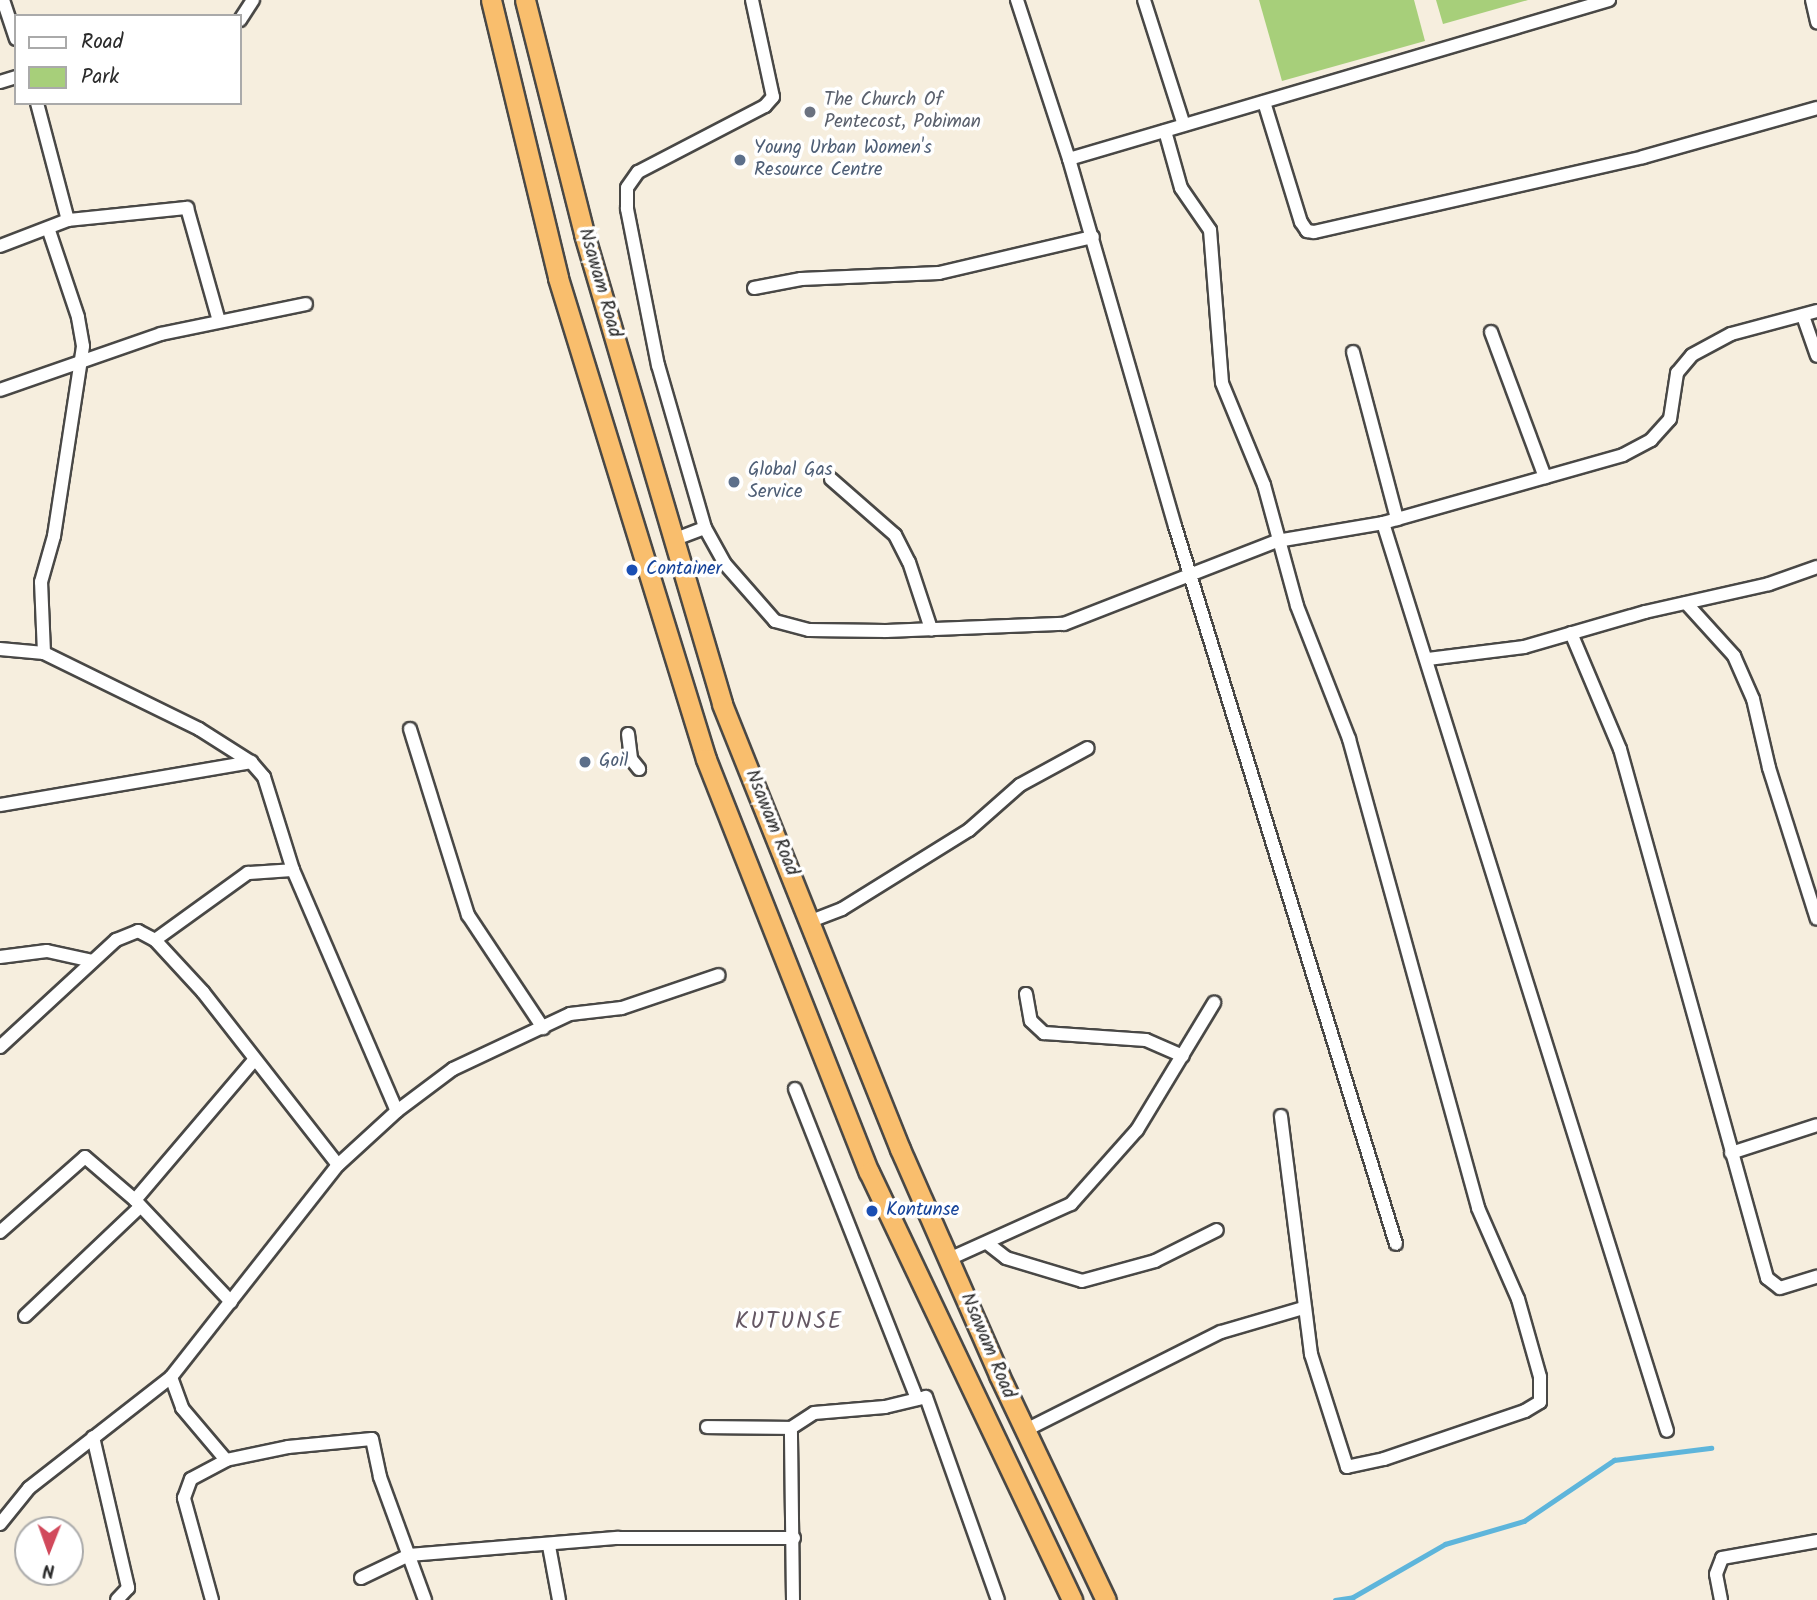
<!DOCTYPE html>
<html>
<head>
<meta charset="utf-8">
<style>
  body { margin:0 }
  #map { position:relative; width:1817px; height:1600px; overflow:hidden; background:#f6eede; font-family:Kalam,sans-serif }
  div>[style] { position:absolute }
  .green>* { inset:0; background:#a7cf7a }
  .stream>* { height:4.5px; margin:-2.25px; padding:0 2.25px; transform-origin:2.25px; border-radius:2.25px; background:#5eb5db }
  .roads { filter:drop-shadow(2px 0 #494846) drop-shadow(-2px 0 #494846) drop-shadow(0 2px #494846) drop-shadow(0 -2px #494846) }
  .minor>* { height:12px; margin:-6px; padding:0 6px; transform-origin:6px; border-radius:6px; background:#fff }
  .trunk>* { height:19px; margin:-9.5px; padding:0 9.5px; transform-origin:9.5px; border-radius:9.5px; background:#f9be6d }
  .dots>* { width:19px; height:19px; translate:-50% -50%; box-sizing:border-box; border:4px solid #fff; border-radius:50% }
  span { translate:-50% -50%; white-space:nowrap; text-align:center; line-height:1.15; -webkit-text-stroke:7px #fff; paint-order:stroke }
  .worship-label { font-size:19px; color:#5b616d }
  .left { translate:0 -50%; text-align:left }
  .service-label { font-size:19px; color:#4e5e75 }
  .street-label { font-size:19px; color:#2b2b2b }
  .transit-label { font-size:19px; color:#164399 }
  .quarter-label { font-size:23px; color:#655864; letter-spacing:2px }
  .legend { position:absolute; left:14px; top:14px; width:228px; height:91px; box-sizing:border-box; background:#fff; border:2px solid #aaa; margin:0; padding:9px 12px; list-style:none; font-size:21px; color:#2b2b2b }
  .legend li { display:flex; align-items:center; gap:14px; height:35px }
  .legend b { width:35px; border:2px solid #aaa }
  .north { position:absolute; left:14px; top:1516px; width:70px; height:70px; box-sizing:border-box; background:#fff; border:2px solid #aaa; border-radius:50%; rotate:181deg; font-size:19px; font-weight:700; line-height:28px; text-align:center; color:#2b2b2b }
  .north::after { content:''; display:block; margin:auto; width:24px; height:32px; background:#d1495b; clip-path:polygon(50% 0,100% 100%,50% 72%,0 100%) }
</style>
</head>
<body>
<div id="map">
  <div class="green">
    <div style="clip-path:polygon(1259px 0,1414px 0,1425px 41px,1282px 81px)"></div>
    <div style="clip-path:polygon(1436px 0,1528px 0,1443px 24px)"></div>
  </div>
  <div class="stream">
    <div style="left:1335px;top:1600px;width:18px;rotate:-9deg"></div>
    <div style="left:1353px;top:1597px;width:106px;rotate:-29.9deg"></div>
    <div style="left:1445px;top:1544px;width:82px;rotate:-16.2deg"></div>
    <div style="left:1524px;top:1521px;width:109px;rotate:-34.1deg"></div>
    <div style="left:1614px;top:1460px;width:98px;rotate:-7.1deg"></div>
  </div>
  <div class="roads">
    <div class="minor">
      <div style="left:3px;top:0;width:41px;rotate:71.6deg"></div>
      <div style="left:752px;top:0;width:99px;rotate:77.8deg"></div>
      <div style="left:773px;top:97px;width:12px;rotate:132deg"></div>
      <div style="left:765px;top:106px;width:143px;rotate:152.5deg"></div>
      <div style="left:638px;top:172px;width:19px;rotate:125deg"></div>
      <div style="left:627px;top:188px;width:21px;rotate:90deg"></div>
      <div style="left:627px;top:209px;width:159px;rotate:78.8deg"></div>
      <div style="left:658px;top:365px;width:170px;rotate:73.9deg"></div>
      <div style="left:705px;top:528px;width:41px;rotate:60.9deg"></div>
      <div style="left:725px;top:564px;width:76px;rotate:48.7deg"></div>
      <div style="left:775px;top:621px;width:35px;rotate:15deg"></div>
      <div style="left:809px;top:630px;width:77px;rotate:0.7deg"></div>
      <div style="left:886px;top:631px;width:178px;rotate:-2.3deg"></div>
      <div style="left:1064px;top:624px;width:229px;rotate:-21.3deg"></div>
      <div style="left:1277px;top:541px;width:108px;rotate:-9.6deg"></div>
      <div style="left:1383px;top:523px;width:249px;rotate:-15.8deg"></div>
      <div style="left:1623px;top:455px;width:32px;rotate:-28deg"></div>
      <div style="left:1651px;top:440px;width:28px;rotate:-48deg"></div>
      <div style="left:1670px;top:419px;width:47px;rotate:-81.3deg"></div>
      <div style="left:1677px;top:373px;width:23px;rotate:-50deg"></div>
      <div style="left:1692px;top:355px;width:44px;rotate:-28.3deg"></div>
      <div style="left:1731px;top:334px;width:89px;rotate:-15deg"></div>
      <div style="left:1017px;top:0;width:167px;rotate:71.9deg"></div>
      <div style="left:1069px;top:159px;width:563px;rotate:-16.41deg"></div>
      <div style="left:1144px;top:0;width:131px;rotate:72.3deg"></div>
      <div style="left:1812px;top:0;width:23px;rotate:77deg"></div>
      <div style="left:240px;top:20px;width:24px;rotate:-57deg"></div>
      <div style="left:0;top:82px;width:17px;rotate:-17deg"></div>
      <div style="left:1264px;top:102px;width:126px;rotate:72.9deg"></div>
      <div style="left:1301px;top:222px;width:11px;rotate:56deg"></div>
      <div style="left:1307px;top:231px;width:7px;rotate:8deg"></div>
      <div style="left:1314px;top:232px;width:337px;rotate:-12.8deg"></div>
      <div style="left:1643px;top:157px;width:181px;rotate:-15.7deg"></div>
      <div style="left:37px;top:103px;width:121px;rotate:75.2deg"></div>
      <div style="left:1165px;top:131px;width:59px;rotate:74.3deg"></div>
      <div style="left:1181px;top:188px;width:51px;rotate:55.4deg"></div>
      <div style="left:1210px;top:230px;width:153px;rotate:85.5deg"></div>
      <div style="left:1222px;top:383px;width:110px;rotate:67.6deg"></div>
      <div style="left:1264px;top:485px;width:125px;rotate:74.7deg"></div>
      <div style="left:1297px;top:606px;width:143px;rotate:68.6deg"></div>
      <div style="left:1349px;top:739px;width:486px;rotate:74.6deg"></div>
      <div style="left:1478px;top:1208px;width:99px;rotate:66.3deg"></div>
      <div style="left:1518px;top:1299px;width:81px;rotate:74.2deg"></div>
      <div style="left:1540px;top:1377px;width:25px;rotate:90deg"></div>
      <div style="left:1540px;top:1402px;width:17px;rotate:149deg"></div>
      <div style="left:1525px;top:1411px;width:149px;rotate:161.2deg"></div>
      <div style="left:1384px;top:1459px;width:38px;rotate:168deg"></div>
      <div style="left:1347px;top:1467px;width:119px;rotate:-107.7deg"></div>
      <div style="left:1311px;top:1354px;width:240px;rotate:-97.2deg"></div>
      <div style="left:1069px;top:159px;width:382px;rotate:73.9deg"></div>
      <div style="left:1175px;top:526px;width:751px;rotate:72.89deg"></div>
      <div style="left:0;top:246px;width:73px;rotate:-20.9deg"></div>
      <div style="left:68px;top:220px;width:120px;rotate:-5.8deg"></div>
      <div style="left:187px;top:208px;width:117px;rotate:74.2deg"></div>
      <div style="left:754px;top:288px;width:48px;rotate:-10.8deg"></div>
      <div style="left:801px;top:279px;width:138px;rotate:-2.5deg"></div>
      <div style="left:939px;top:273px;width:158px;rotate:-13.2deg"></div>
      <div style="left:1803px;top:316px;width:42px;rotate:70.7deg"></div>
      <div style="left:1491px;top:332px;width:155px;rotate:69.6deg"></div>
      <div style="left:1353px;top:352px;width:173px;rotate:75.2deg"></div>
      <div style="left:0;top:390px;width:170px;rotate:-19.2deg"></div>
      <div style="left:161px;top:334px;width:148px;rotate:-11.7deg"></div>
      <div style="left:831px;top:479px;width:85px;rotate:41.2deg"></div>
      <div style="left:895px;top:535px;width:30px;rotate:63deg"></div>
      <div style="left:909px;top:562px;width:71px;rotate:71.8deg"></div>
      <div style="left:1383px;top:523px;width:951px;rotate:72.63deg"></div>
      <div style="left:673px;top:540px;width:34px;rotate:-21deg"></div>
      <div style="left:1686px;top:603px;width:72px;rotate:47.8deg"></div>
      <div style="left:1734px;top:656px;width:47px;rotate:66.2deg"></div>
      <div style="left:1753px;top:699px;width:71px;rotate:76.9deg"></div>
      <div style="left:1769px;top:768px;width:158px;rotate:72.4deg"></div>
      <div style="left:1571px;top:633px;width:126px;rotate:67.1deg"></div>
      <div style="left:1620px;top:749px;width:549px;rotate:74.47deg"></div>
      <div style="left:1767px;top:1278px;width:16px;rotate:38deg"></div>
      <div style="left:1780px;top:1288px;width:39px;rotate:-17deg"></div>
      <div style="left:0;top:649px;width:44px;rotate:5.2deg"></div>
      <div style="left:44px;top:653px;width:173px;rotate:26.1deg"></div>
      <div style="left:199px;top:729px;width:62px;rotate:32.4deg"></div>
      <div style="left:251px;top:762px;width:20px;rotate:49deg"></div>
      <div style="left:264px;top:777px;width:97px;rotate:72.7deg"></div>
      <div style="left:293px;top:870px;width:262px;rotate:66.7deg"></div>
      <div style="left:44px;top:653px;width:71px;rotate:-92.4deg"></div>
      <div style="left:41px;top:582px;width:48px;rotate:-74.2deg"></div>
      <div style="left:54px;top:536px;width:192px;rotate:-81.3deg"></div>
      <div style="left:83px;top:346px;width:29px;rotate:-100deg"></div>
      <div style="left:78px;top:317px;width:91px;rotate:-108.6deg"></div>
      <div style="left:1428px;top:659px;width:97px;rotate:-7.1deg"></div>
      <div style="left:1524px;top:647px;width:126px;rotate:-16.1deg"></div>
      <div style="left:1645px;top:612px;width:127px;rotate:-12.7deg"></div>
      <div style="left:1769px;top:584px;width:51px;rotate:-19.5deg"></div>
      <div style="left:410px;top:729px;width:195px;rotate:72.7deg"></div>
      <div style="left:468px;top:915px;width:136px;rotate:56.4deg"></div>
      <div style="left:628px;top:734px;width:25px;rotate:83deg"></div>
      <div style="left:631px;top:759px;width:13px;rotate:51deg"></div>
      <div style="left:0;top:805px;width:255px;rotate:-9.7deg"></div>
      <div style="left:811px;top:921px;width:33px;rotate:-21deg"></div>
      <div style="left:842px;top:909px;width:150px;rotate:-31.9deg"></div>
      <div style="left:969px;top:830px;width:68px;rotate:-41.4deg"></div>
      <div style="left:1020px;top:785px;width:77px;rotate:-28.6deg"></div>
      <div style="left:155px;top:940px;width:115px;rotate:-35.8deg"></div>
      <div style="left:248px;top:873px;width:45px;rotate:-3.8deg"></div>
      <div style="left:0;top:957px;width:47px;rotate:-7.3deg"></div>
      <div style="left:47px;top:951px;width:46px;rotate:12.5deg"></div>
      <div style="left:1026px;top:994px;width:27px;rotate:80deg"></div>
      <div style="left:1031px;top:1021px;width:18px;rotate:43deg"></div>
      <div style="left:1044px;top:1033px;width:102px;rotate:3.9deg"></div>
      <div style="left:1146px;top:1040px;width:40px;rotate:23.4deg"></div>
      <div style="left:0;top:1047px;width:158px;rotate:-42.7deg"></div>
      <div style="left:116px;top:940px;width:24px;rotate:-22deg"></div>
      <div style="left:138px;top:931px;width:19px;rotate:28deg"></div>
      <div style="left:155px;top:940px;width:71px;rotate:47.3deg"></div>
      <div style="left:203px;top:992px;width:219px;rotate:52deg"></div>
      <div style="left:795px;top:1089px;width:333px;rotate:68.5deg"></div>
      <div style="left:1731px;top:1153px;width:90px;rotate:-18deg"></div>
      <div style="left:135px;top:1200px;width:184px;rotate:-49.6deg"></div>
      <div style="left:0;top:1232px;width:113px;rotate:-41.4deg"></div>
      <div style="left:85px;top:1157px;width:66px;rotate:40.7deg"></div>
      <div style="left:135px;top:1200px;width:140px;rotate:46.7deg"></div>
      <div style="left:987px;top:1243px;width:24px;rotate:38deg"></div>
      <div style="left:1006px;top:1258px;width:79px;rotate:16.8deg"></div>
      <div style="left:1082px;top:1281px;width:76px;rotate:-15.3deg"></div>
      <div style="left:1155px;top:1261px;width:69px;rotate:-26.6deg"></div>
      <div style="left:949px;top:1259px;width:134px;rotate:-24.3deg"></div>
      <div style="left:1071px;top:1204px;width:99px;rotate:-48.3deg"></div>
      <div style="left:1137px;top:1130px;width:149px;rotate:-58.8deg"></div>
      <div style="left:25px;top:1316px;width:158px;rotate:-43.5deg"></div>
      <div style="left:171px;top:1377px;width:33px;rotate:70deg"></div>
      <div style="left:182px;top:1408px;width:68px;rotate:49.8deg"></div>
      <div style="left:707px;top:1427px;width:84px;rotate:0.7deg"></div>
      <div style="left:1024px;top:1431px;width:220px;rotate:-26.7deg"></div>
      <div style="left:1221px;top:1332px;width:85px;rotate:-16.3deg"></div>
      <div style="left:93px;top:1437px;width:155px;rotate:76.9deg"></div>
      <div style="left:128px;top:1588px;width:16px;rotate:133deg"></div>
      <div style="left:0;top:1524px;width:46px;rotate:-51.1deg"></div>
      <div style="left:29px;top:1488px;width:180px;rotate:-38deg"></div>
      <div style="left:171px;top:1377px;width:270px;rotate:-51.8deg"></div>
      <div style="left:338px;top:1165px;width:80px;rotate:-42.5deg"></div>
      <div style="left:397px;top:1111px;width:70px;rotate:-36.9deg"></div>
      <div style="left:453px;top:1069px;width:129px;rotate:-25.2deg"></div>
      <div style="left:570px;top:1014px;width:52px;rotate:-6.6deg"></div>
      <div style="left:622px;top:1008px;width:102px;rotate:-18.8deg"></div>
      <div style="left:549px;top:1546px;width:55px;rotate:79.5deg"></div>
      <div style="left:361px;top:1578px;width:53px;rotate:-25.6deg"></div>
      <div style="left:409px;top:1555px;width:210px;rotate:-4.7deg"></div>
      <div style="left:618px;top:1538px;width:176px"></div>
      <div style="left:212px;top:1600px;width:106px;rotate:-105.4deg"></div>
      <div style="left:184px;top:1498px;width:20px;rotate:-70deg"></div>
      <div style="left:191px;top:1479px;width:40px;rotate:-28deg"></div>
      <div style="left:226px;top:1460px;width:63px;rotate:-11.8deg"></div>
      <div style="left:288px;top:1447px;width:84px;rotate:-5.4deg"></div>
      <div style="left:372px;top:1439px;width:39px;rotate:78deg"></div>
      <div style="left:380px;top:1477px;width:131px;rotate:69.9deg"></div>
      <div style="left:793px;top:1600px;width:172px;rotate:-90.7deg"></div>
      <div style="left:791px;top:1428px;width:27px;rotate:-33deg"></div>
      <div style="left:814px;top:1413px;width:71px;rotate:-4.8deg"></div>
      <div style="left:885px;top:1407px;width:42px;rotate:-13.7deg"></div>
      <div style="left:926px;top:1397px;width:215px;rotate:70.5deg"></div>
      <div style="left:1721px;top:1600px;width:26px;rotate:-101deg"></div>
      <div style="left:1716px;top:1574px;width:17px;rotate:-69deg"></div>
      <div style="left:1722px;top:1558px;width:97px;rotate:-10.1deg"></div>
    </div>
    <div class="trunk">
      <div style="left:491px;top:0;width:286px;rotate:76.4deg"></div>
      <div style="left:558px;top:278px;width:503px;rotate:72.9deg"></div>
      <div style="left:706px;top:759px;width:444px;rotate:68.5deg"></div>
      <div style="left:869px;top:1172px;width:474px;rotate:64.6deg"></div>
      <div style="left:525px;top:0;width:241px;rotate:75.8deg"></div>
      <div style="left:584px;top:234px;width:490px;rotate:73.6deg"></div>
      <div style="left:722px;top:704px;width:479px;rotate:68.2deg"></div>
      <div style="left:900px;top:1149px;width:247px;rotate:66.3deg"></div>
      <div style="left:999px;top:1375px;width:249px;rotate:64.6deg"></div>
    </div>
  </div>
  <div class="dots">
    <div style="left:810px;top:112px;background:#6b7280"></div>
    <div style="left:740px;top:160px;background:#5c6f8a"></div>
    <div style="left:734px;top:482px;background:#5c6f8a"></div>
    <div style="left:632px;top:570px;background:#1a4fb4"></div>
    <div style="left:585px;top:762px;background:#5c6f8a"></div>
    <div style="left:872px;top:1211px;background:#1a4fb4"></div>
  </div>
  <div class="worship-label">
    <span class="left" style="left:824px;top:112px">The Church Of<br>Pentecost, Pobiman</span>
  </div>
  <div class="service-label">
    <span class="left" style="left:754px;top:160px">Young Urban Women's<br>Resource Centre</span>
    <span class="left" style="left:748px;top:482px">Global Gas<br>Service</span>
    <span class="left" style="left:599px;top:762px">Goil</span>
  </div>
  <div class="street-label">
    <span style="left:599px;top:283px;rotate:74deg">Nsawam Road</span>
    <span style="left:771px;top:823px;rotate:68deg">Nsawam Road</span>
    <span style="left:987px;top:1346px;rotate:67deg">Nsawam Road</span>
  </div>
  <div class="transit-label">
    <span class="left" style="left:646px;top:570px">Container</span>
    <span class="left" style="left:886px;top:1211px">Kontunse</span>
  </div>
  <div class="quarter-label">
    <span style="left:789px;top:1322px">KUTUNSE</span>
  </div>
  <ul class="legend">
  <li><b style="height:9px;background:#fff"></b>Road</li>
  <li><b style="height:19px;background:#a7cf7a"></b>Park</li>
  </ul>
  <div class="north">N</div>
</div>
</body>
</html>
